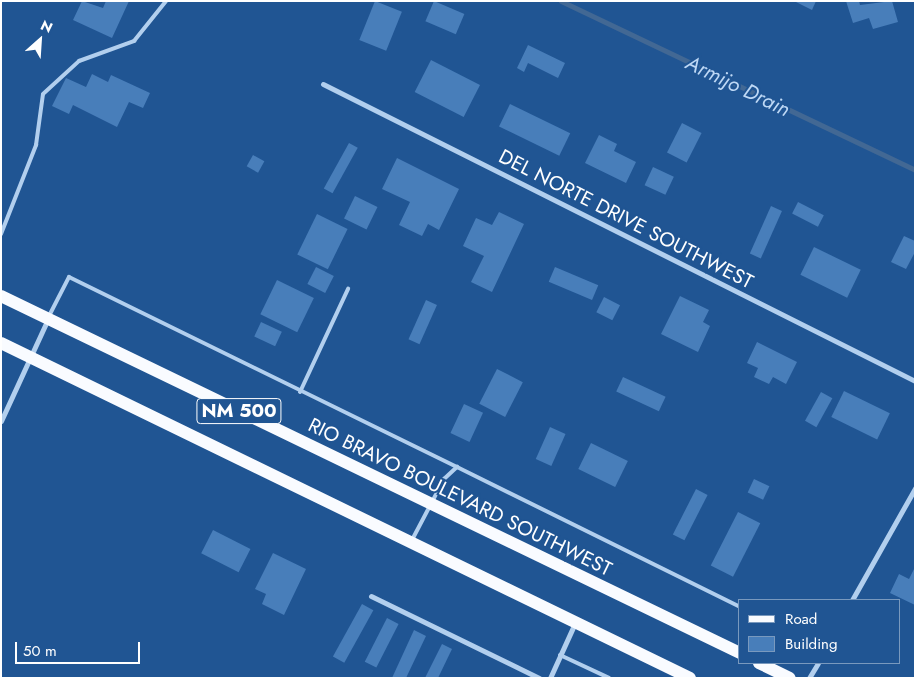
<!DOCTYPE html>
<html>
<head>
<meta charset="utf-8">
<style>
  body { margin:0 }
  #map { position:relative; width:916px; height:679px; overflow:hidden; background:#205593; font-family:Jost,sans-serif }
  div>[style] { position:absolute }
  .stream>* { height:5px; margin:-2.5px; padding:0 2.5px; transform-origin:2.5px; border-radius:2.5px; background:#426894 }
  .building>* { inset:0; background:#487eba; transform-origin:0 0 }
  .service>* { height:4px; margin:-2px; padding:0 2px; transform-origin:2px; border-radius:2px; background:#b2cfee }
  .minor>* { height:5px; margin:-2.5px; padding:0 2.5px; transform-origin:2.5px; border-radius:2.5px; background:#b2cfee }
  .primary>* { height:12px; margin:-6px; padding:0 6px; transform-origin:6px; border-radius:6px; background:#f9fbff }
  span { translate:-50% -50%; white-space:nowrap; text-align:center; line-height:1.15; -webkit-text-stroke:4px #205593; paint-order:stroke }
  .shield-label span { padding:1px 4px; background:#205593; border:1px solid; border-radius:4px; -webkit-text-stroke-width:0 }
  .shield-label { font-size:19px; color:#fff; font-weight:700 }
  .street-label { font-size:20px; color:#fff }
  .water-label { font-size:21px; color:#bed8f5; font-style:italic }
  .frame { position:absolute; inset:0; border:2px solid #fff; pointer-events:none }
  .legend { position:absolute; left:738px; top:599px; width:162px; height:65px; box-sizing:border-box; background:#205593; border:1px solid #7999be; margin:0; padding:6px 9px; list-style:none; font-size:15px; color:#fff }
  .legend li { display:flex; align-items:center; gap:10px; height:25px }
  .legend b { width:25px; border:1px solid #7999be }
  .north { position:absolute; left:15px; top:15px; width:50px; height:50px; -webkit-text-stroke:4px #205593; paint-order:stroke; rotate:26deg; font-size:14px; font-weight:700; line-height:20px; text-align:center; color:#fff }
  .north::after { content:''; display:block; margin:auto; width:18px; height:22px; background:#fff; clip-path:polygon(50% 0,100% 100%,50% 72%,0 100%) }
  .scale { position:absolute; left:15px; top:642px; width:125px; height:22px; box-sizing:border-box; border:2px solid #fff; border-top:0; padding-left:6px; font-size:15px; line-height:18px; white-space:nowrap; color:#fff; -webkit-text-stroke:4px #205593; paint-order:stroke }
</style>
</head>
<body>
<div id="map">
  <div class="stream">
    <div style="left:561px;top:1px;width:392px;rotate:25.5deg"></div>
  </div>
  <div class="building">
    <div style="clip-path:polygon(82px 1px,103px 8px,106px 1px,129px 1px,112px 38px,73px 20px)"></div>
    <div style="left:375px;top:1px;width:29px;height:42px;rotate:22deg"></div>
    <div style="left:434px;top:1px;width:33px;height:22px;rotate:23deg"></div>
    <div style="clip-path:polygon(794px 1px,816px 1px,812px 10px)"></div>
    <div style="clip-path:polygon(846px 1px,859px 1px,860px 5px,892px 1px,898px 22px,873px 29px,869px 18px,853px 23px)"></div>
    <div style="clip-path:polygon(528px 45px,565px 63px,558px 78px,528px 63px,524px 72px,517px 68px)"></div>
    <div style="left:431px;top:60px;width:55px;height:36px;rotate:27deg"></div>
    <div style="clip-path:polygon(92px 74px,108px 82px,111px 75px,150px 93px,143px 108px,129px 102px,117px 127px,73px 105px,69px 114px,52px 106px,66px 78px,86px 87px)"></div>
    <div style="left:510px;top:104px;width:67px;height:25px;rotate:26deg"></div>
    <div style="left:682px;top:123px;width:22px;height:33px;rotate:27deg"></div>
    <div style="clip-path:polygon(599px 135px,617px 144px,614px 151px,636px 162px,626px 183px,585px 163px)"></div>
    <div style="left:349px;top:143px;width:10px;height:52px;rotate:29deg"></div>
    <div style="left:253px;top:155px;width:13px;height:13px;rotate:29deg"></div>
    <div style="clip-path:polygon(397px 158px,459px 189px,439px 230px,428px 224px,422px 236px,399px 225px,410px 202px,382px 189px)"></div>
    <div style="left:653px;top:167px;width:23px;height:20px;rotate:25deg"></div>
    <div style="left:355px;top:196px;width:25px;height:25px;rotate:26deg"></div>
    <div style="left:798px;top:202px;width:29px;height:13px;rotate:27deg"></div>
    <div style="left:771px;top:206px;width:12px;height:52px;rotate:24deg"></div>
    <div style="clip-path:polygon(499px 212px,524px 224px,492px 292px,471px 282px,484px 256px,463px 246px,476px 218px,492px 225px)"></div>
    <div style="left:317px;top:214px;width:34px;height:45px;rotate:26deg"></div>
    <div style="clip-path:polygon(904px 236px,915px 241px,915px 252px,906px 269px,891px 262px)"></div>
    <div style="left:814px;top:247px;width:52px;height:31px;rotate:26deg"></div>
    <div style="left:316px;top:267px;width:20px;height:19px;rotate:27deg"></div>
    <div style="left:555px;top:267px;width:47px;height:16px;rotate:23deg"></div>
    <div style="left:277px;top:280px;width:41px;height:38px;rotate:26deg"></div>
    <div style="clip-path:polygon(680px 296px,709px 310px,703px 322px,710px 326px,698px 352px,661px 334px)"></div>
    <div style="left:604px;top:297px;width:18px;height:17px;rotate:27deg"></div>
    <div style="left:426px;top:300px;width:12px;height:43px;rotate:24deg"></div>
    <div style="left:261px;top:322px;width:23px;height:16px;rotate:25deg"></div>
    <div style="clip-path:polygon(757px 342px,797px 362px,786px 384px,773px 377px,769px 384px,754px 377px,758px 368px,747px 363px)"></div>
    <div style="left:497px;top:369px;width:29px;height:39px;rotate:27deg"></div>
    <div style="left:623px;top:377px;width:47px;height:16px;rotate:25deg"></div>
    <div style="left:844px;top:391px;width:51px;height:29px;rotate:26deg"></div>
    <div style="left:821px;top:392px;width:13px;height:33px;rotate:29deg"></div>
    <div style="left:464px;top:404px;width:21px;height:32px;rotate:25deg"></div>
    <div style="left:550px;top:427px;width:17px;height:35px;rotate:24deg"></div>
    <div style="left:591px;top:443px;width:41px;height:29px;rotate:26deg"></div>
    <div style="left:754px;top:479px;width:17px;height:15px;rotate:25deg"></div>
    <div style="left:696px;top:489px;width:13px;height:51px;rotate:27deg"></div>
    <div style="left:738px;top:512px;width:25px;height:60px;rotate:27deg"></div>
    <div style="left:213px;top:530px;width:42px;height:26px;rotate:27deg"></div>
    <div style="clip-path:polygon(273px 553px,306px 569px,284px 615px,262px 604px,266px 594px,255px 589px)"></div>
    <div style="clip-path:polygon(915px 567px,915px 605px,890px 593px,899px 574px,909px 579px)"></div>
    <div style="left:362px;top:604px;width:13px;height:60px;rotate:29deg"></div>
    <div style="left:387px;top:618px;width:13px;height:49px;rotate:27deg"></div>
    <div style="clip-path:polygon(414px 630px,426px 636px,406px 678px,392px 678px)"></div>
    <div style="clip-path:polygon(442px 644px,452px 649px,438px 678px,425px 678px)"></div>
  </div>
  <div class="service">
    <div style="left:1px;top:234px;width:96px;rotate:-68.5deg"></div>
    <div style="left:36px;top:145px;width:51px;rotate:-82.2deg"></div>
    <div style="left:43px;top:94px;width:49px;rotate:-42.5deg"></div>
    <div style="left:79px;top:61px;width:59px;rotate:-20deg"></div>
    <div style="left:134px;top:41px;width:51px;rotate:-51.3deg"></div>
    <div style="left:49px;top:316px;width:44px;rotate:-62.9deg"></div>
    <div style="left:69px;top:277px;width:432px;rotate:26.1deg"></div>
    <div style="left:300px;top:392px;width:114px;rotate:-65deg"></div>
    <div style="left:412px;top:540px;width:69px;rotate:-62.3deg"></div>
    <div style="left:444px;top:479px;width:18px;rotate:-43deg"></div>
    <div style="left:457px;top:467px;width:316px;rotate:26.3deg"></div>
    <div style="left:560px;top:655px;width:54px;rotate:25.1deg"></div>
  </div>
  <div class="minor">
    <div style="left:323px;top:84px;width:662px;rotate:26.64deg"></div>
    <div style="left:1px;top:421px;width:112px;rotate:-65.3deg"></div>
    <div style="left:371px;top:596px;width:187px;rotate:26deg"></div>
    <div style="left:852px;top:600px;width:129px;rotate:-60.6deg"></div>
    <div style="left:550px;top:678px;width:60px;rotate:-65.6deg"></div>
    <div style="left:809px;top:678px;width:17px;rotate:-59deg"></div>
  </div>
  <div class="primary">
    <div style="left:1px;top:296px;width:821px;rotate:25.78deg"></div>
    <div style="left:1px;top:343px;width:766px;rotate:25.93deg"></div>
    <div style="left:759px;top:663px;width:34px;rotate:26deg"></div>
  </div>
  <div class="shield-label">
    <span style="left:239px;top:411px">NM 500</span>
  </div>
  <div class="street-label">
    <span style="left:626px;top:219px;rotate:27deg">DEL NORTE DRIVE SOUTHWEST</span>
    <span style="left:460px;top:497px;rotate:26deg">RIO BRAVO BOULEVARD SOUTHWEST</span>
  </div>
  <div class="water-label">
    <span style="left:738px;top:86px;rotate:26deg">Armijo Drain</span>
  </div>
  <div class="frame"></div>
  <ul class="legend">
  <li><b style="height:6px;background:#f9fbff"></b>Road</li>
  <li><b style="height:14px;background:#487eba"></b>Building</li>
  </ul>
  <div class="north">N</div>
  <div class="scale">50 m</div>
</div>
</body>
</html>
